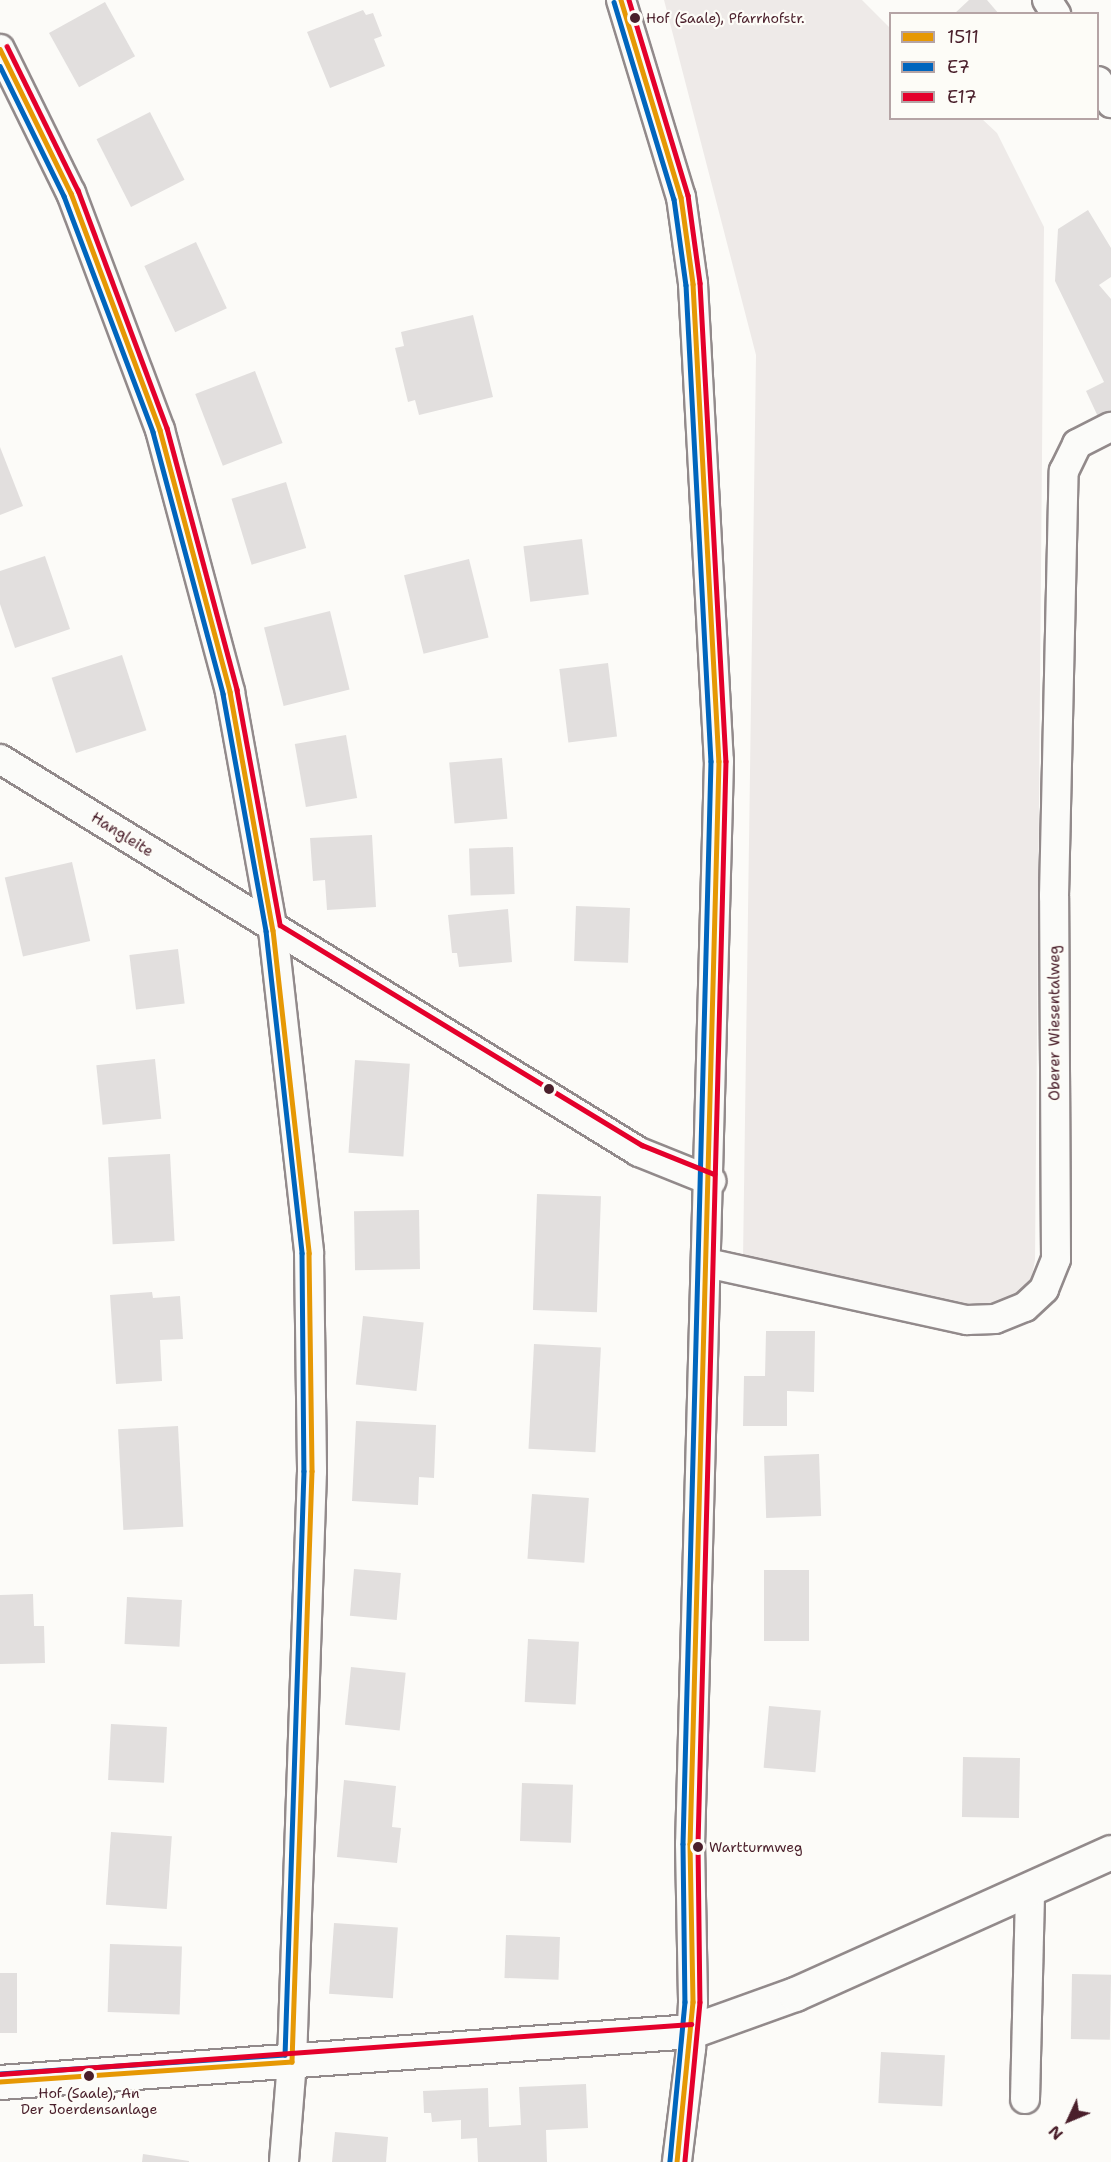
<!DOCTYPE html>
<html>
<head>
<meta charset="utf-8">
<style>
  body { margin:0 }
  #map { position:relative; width:1111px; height:2162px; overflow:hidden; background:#fcfbf8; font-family:"Shantell Sans",sans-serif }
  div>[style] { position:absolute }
  .green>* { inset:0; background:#eeeae8 }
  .building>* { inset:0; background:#e2dfde; transform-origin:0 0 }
  .roads { filter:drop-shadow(2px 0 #928a8b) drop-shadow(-2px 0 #928a8b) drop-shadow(0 2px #928a8b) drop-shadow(0 -2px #928a8b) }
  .street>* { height:28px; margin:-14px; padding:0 14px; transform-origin:14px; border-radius:14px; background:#fbfbf9 }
  .secondary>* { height:33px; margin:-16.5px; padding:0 16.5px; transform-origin:16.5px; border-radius:16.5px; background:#fbfbf9 }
  .bus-1>* { height:4.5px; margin:-2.25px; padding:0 2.25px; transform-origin:2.25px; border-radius:2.25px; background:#e69804 }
  .bus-2>* { height:4.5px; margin:-2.25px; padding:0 2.25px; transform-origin:2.25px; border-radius:2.25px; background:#0065bd }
  .bus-3>* { height:4.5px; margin:-2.25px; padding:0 2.25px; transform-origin:2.25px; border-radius:2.25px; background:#e4002b }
  .dots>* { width:16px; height:16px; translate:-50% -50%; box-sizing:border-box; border:3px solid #fdfcf7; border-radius:50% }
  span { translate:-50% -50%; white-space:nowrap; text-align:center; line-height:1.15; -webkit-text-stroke:4.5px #fdfcf7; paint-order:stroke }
  .bus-label { font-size:14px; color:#4a1f2b }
  .left { translate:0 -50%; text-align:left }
  .street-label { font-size:15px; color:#4a1f2b }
  .legend { position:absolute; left:889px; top:12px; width:210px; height:108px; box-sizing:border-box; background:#fdfcf7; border:2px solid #b5a4a5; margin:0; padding:8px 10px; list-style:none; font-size:18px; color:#4a1f2b }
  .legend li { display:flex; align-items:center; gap:12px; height:30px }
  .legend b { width:30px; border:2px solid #b5a4a5 }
  .north { position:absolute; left:1039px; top:2090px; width:60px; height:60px; -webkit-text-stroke:4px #fdfcf7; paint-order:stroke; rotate:226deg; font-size:16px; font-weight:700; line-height:24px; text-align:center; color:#4a1f2b }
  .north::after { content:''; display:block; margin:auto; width:21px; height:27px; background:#4a1f2b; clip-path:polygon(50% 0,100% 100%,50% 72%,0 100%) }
</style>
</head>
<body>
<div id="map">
  <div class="green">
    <div style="clip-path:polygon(664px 0,862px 0,890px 28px,890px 118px,982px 119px,997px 133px,1044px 227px,1035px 1260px,1030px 1286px,991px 1315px,743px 1259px,756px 355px)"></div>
  </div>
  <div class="building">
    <div style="clip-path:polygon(969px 0,987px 0,999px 14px,954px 14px)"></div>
    <div style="left:105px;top:2px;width:62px;height:64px;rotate:61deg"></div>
    <div style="clip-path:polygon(363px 10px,366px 15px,373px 13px,382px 36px,374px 39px,385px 66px,330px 88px,307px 32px)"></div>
    <div style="left:150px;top:112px;width:76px;height:60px;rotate:63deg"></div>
    <div style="clip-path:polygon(1088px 210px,1111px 248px,1111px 277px,1099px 285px,1111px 299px,1111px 416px,1100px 421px,1086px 391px,1104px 382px,1055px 281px,1058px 229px)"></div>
    <div style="left:196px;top:242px;width:73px;height:57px;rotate:65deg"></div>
    <div style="clip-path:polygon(473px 315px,493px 397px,419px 415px,415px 400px,408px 402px,395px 348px,404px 346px,401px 332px)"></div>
    <div style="left:255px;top:371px;width:77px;height:64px;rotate:69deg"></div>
    <div style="clip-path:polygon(0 447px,23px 506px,0 515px)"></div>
    <div style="left:286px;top:482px;width:69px;height:57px;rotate:73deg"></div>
    <div style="left:582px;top:539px;width:56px;height:59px;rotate:83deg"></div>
    <div style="clip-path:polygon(45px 556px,70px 629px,15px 648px,0 604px,0 571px)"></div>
    <div style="left:469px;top:559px;width:81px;height:67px;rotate:76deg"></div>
    <div style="left:330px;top:611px;width:81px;height:68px;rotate:76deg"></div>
    <div style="left:122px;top:655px;width:79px;height:74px;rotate:72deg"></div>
    <div style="left:608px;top:663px;width:74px;height:49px;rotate:83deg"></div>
    <div style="left:346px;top:735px;width:64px;height:52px;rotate:80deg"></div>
    <div style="left:502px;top:758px;width:61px;height:53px;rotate:85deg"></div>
    <div style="clip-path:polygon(372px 835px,376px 907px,327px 910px,325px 880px,313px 881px,310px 838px)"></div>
    <div style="left:513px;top:847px;width:47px;height:44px;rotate:88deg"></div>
    <div style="left:72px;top:862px;width:81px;height:69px;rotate:77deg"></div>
    <div style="left:576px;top:906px;width:54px;height:55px;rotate:2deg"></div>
    <div style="clip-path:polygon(508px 909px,512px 962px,459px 967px,457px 953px,452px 953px,448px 915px)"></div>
    <div style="left:178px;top:949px;width:55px;height:49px;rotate:83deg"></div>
    <div style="left:155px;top:1059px;width:60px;height:59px;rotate:84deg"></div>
    <div style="left:355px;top:1060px;width:55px;height:93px;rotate:4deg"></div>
    <div style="left:170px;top:1154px;width:87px;height:62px;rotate:87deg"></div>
    <div style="left:537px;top:1194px;width:64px;height:116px;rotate:2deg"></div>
    <div style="left:419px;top:1210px;width:59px;height:65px;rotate:89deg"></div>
    <div style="clip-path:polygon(152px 1292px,153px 1298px,180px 1296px,183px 1339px,160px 1340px,162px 1381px,116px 1384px,110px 1295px)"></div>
    <div style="left:363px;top:1316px;width:61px;height:69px;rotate:6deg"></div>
    <div style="clip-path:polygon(766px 1331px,815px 1331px,814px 1392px,787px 1391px,787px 1426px,743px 1426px,744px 1376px,765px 1376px)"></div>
    <div style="left:534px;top:1344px;width:67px;height:105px;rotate:3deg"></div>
    <div style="clip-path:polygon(356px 1421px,436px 1425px,434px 1478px,419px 1477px,418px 1505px,352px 1501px)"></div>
    <div style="left:178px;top:1426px;width:101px;height:60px;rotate:87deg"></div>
    <div style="left:819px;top:1454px;width:62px;height:55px;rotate:88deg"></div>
    <div style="left:532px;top:1494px;width:57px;height:65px;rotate:4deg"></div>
    <div style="left:354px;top:1569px;width:47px;height:47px;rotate:5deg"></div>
    <div style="left:764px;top:1570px;width:45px;height:71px"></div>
    <div style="clip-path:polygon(33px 1594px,34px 1626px,44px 1626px,45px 1663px,0 1664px,0 1595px)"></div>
    <div style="left:127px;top:1597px;width:55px;height:47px;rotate:3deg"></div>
    <div style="left:528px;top:1639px;width:51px;height:63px;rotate:3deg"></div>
    <div style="left:351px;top:1667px;width:55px;height:58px;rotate:6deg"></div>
    <div style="left:769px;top:1706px;width:52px;height:62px;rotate:5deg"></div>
    <div style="left:111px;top:1724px;width:56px;height:56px;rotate:3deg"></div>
    <div style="left:963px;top:1757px;width:57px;height:60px;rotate:1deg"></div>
    <div style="clip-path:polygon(344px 1780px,396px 1786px,392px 1827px,401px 1828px,397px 1863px,337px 1857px)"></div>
    <div style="left:522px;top:1783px;width:51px;height:58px;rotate:2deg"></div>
    <div style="left:111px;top:1832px;width:61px;height:73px;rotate:4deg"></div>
    <div style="left:334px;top:1923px;width:64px;height:71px;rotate:4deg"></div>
    <div style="left:506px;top:1935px;width:54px;height:43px;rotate:2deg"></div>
    <div style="left:110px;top:1944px;width:72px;height:68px;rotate:2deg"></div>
    <div style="left:0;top:1973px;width:17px;height:60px"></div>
    <div style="left:1072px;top:1974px;width:39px;height:65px;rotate:1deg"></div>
    <div style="left:881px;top:2052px;width:64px;height:51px;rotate:3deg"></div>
    <div style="clip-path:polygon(586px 2084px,588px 2128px,546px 2130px,547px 2162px,478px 2162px,477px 2138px,461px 2139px,461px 2120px,432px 2122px,431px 2113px,424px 2113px,423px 2091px,488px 2088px,489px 2127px,521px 2125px,519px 2087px)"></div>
    <div style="clip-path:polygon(335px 2132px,388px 2137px,386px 2162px,332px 2162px)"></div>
    <div style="clip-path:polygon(143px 2154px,189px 2161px,189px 2162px,142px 2162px)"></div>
  </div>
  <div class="roads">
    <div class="street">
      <div style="left:621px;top:0;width:206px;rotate:73.1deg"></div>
      <div style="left:681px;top:197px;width:88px;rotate:82.1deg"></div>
      <div style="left:693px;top:284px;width:478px;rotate:86.9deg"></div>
      <div style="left:719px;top:761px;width:1083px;rotate:91.53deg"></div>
      <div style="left:690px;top:1844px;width:158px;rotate:88.9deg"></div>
      <div style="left:693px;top:2002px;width:47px;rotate:92.4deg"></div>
      <div style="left:691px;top:2049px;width:114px;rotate:97.1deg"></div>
      <div style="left:1047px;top:0;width:17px;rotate:57deg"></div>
      <div style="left:0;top:49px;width:161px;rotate:63.8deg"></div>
      <div style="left:71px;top:193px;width:253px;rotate:69.4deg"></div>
      <div style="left:160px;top:430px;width:271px;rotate:75deg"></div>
      <div style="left:230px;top:692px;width:242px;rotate:79.8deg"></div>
      <div style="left:273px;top:930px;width:325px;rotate:83.6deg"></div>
      <div style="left:309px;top:1253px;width:218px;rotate:89.2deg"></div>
      <div style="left:312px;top:1471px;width:591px;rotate:91.94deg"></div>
      <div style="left:292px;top:2062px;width:100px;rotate:94.6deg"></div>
      <div style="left:1098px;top:81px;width:26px;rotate:59deg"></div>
      <div style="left:0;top:759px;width:750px;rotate:31.59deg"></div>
      <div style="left:639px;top:1152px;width:78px;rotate:21.9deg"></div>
      <div style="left:707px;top:1263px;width:266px;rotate:12.4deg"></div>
      <div style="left:967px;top:1320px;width:28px;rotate:-2deg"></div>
      <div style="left:995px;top:1319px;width:32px;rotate:-22deg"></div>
      <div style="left:1025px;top:1307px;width:26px;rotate:-43deg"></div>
      <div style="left:1044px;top:1289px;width:32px;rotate:-68deg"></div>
      <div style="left:1056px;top:1259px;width:363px;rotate:-90.3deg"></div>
      <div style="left:1054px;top:896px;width:425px;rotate:-88.7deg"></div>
      <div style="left:1064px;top:471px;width:30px;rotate:-64deg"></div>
      <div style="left:1077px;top:444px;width:38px;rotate:-27deg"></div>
      <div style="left:1025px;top:2099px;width:210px;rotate:-88.6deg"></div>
    </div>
    <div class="secondary">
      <div style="left:0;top:2082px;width:694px;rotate:-4.22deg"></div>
      <div style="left:692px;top:2031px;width:109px;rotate:-19.8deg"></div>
      <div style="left:795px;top:1994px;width:346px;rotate:-24.2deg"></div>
    </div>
  </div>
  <div class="bus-1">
    <div style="left:621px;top:0;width:206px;rotate:73.1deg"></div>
    <div style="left:681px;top:197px;width:88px;rotate:82.1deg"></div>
    <div style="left:693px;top:284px;width:478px;rotate:86.9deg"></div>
    <div style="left:719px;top:761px;width:1083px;rotate:91.53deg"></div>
    <div style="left:690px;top:1844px;width:158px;rotate:88.9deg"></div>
    <div style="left:693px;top:2002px;width:161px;rotate:95.7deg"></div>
    <div style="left:0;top:49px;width:161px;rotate:63.8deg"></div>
    <div style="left:71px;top:193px;width:253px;rotate:69.4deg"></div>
    <div style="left:160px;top:430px;width:271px;rotate:75deg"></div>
    <div style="left:230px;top:692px;width:242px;rotate:79.8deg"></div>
    <div style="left:273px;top:930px;width:325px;rotate:83.6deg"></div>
    <div style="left:309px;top:1253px;width:218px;rotate:89.2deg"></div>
    <div style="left:312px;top:1471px;width:591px;rotate:91.94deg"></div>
    <div style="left:292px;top:2062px;width:293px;rotate:176.1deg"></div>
  </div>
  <div class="bus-2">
    <div style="left:614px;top:2px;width:206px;rotate:73.1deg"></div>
    <div style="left:674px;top:199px;width:87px;rotate:82.1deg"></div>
    <div style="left:686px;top:285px;width:477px;rotate:87deg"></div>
    <div style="left:711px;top:761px;width:1083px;rotate:91.48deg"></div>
    <div style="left:683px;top:1844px;width:158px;rotate:89.3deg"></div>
    <div style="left:685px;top:2002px;width:160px;rotate:95.4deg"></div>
    <div style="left:0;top:66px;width:145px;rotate:63.8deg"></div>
    <div style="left:64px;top:196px;width:252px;rotate:69.3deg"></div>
    <div style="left:153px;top:432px;width:271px;rotate:75deg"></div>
    <div style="left:223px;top:694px;width:241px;rotate:79.7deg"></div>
    <div style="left:266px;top:931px;width:324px;rotate:83.6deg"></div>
    <div style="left:302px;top:1253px;width:218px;rotate:89.5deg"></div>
    <div style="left:304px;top:1471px;width:584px;rotate:91.86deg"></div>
    <div style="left:285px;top:2055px;width:286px;rotate:176.2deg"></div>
  </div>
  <div class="bus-3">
    <div style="left:629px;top:0;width:204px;rotate:73.2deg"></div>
    <div style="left:688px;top:195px;width:89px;rotate:82.2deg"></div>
    <div style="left:700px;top:283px;width:479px;rotate:86.9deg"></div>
    <div style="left:726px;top:761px;width:1083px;rotate:91.48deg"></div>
    <div style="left:698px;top:1844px;width:158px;rotate:89.3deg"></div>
    <div style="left:700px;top:2002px;width:161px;rotate:95.4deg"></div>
    <div style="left:7px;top:46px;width:161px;rotate:63.8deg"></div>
    <div style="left:78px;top:190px;width:254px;rotate:69.5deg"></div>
    <div style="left:167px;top:428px;width:271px;rotate:75deg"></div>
    <div style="left:237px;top:690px;width:239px;rotate:79.6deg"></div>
    <div style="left:280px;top:925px;width:424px;rotate:31.3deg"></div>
    <div style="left:642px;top:1145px;width:78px;rotate:21.9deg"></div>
    <div style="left:0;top:2074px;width:693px;rotate:-4.14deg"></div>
  </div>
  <div class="dots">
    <div style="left:635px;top:18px;background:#4a1f2b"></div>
    <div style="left:549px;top:1089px;background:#4a1f2b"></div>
    <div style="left:698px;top:1847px;background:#4a1f2b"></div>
    <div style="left:89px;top:2076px;background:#4a1f2b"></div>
  </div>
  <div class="bus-label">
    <span class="left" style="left:646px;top:18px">Hof (Saale), Pfarrhofstr.</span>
    <span class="left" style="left:709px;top:1847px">Wartturmweg</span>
    <span style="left:89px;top:2101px">Hof (Saale), An<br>Der Joerdensanlage</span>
  </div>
  <div class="street-label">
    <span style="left:122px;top:835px;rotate:32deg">Hangleite</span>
    <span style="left:1055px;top:1023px;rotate:-90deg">Oberer Wiesentalweg</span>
  </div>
  <ul class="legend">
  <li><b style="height:8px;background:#e69804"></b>1511</li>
  <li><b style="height:8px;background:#0065bd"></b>E7</li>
  <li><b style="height:8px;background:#e4002b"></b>E17</li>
  </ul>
  <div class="north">N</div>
</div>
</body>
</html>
